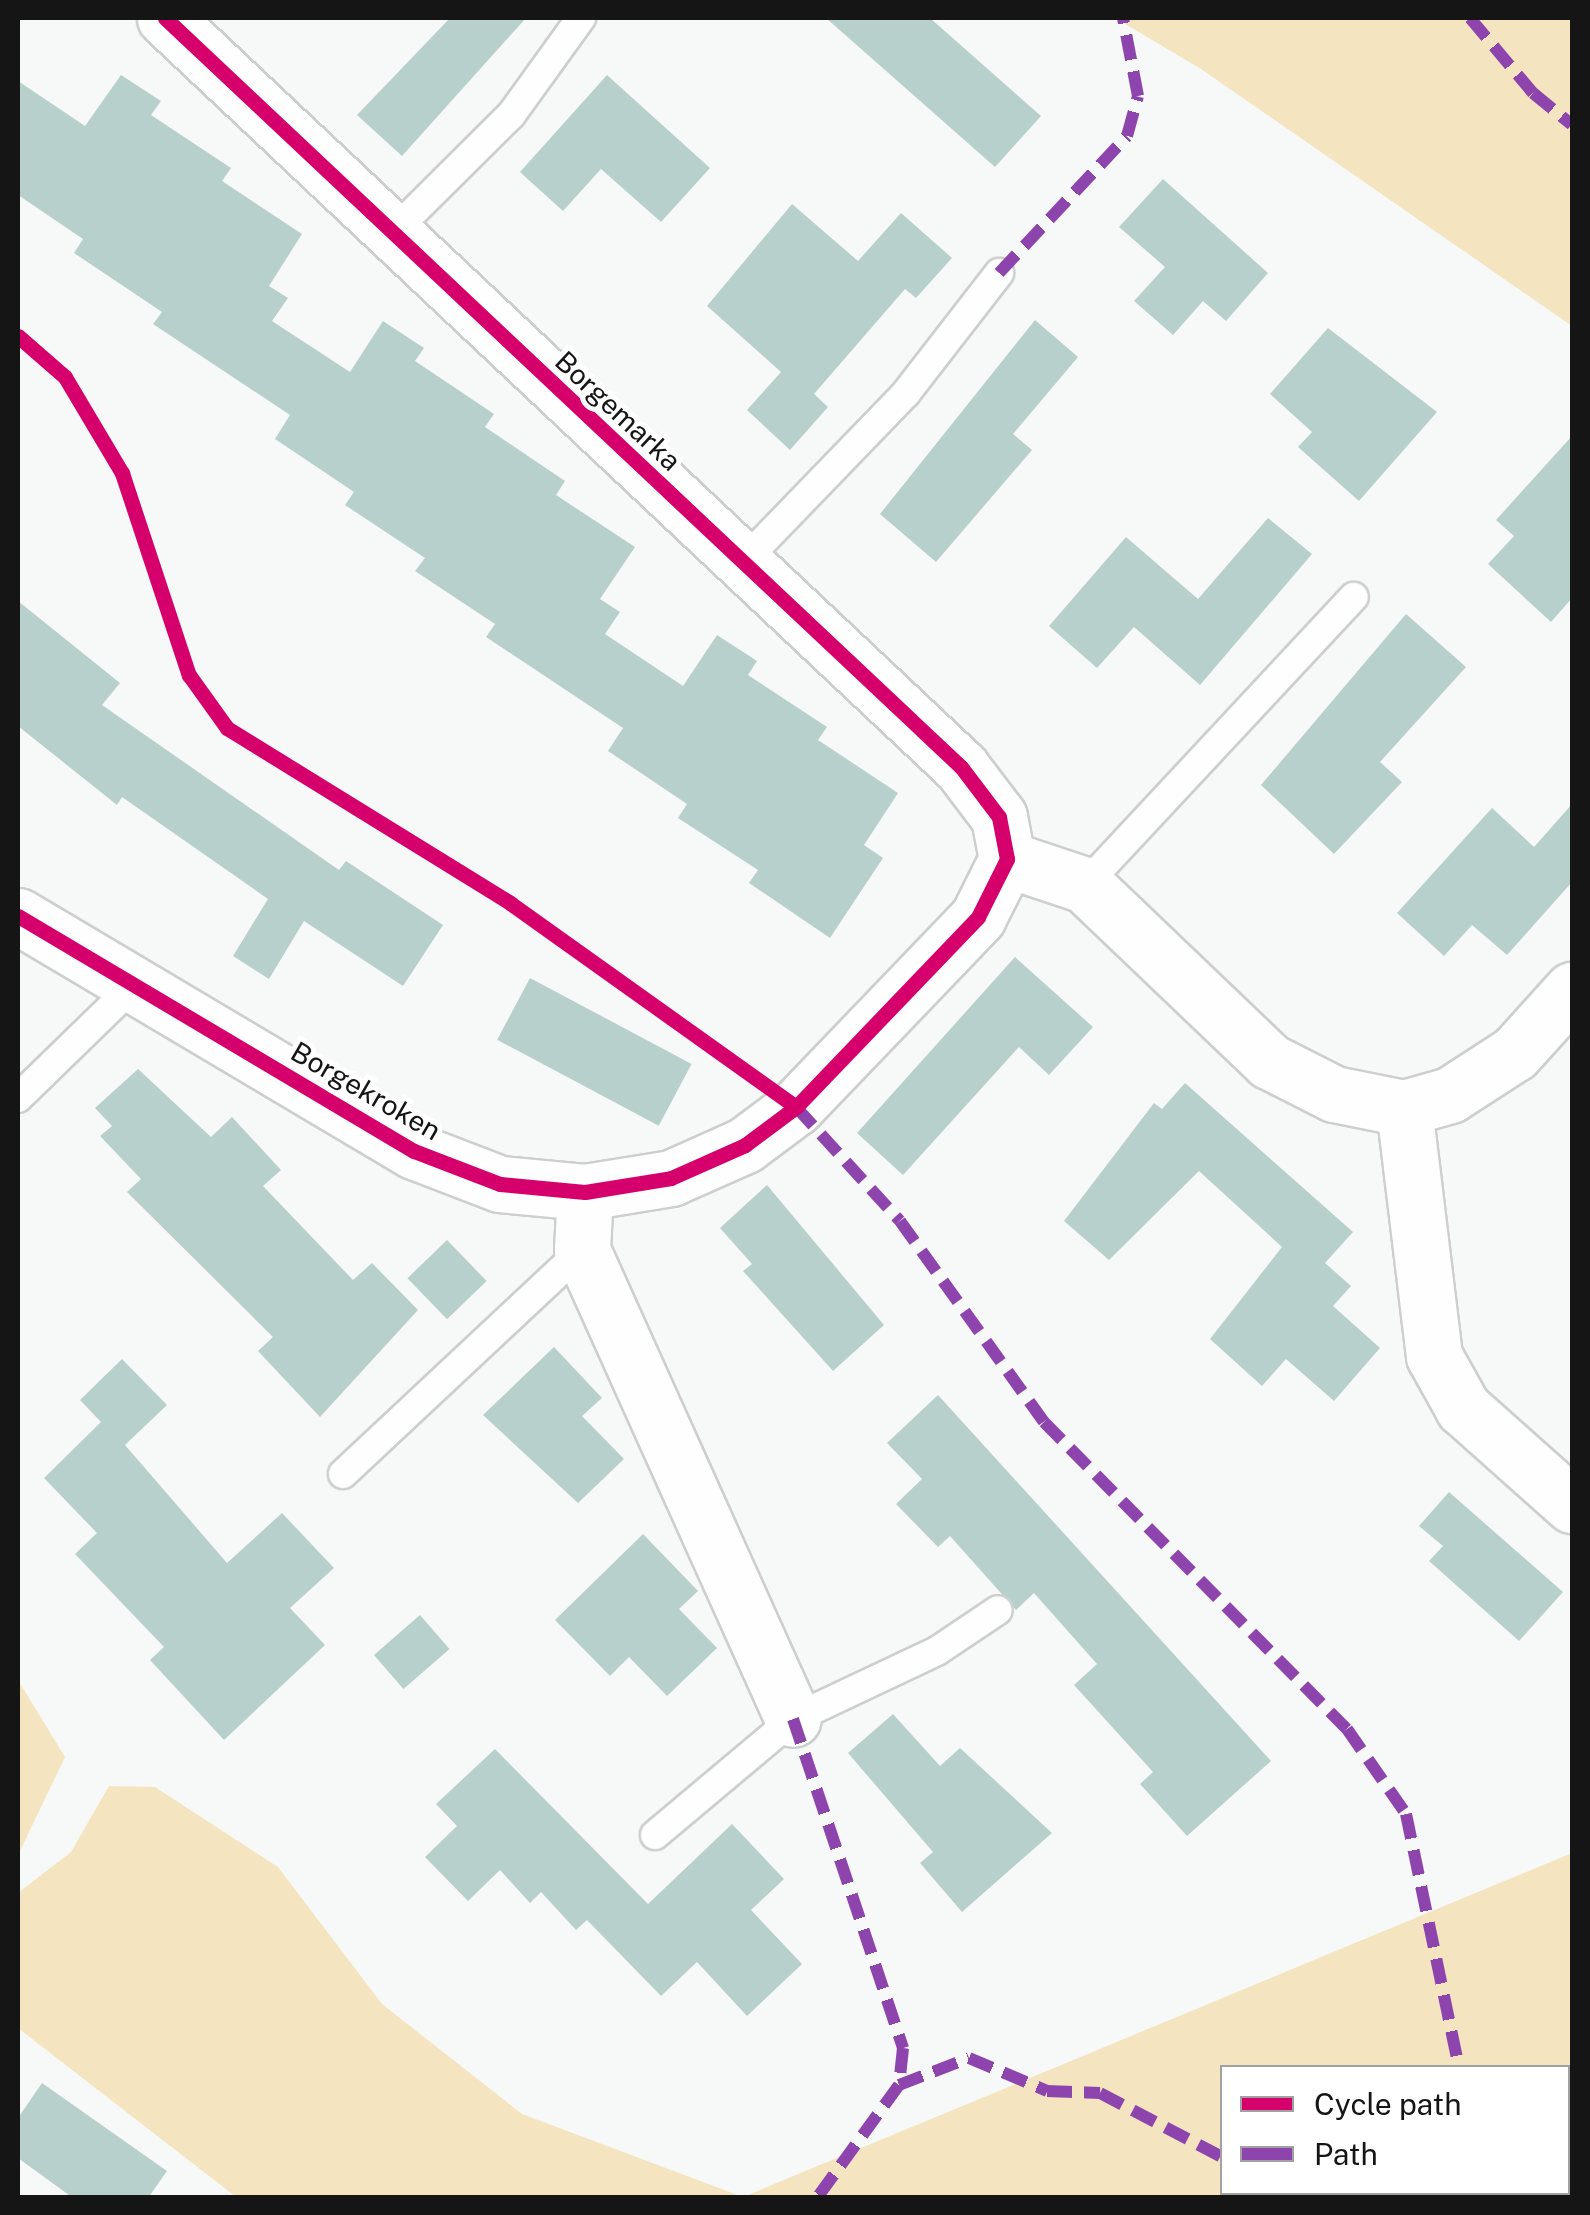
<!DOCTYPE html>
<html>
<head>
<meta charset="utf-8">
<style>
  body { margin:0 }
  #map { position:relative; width:1590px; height:2215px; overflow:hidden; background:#f6f9f7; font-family:"Public Sans",sans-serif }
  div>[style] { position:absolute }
  .green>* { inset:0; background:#f4e5c0 }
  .building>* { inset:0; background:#b8d0cb; transform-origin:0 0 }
  .roads { filter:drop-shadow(2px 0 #cdcfce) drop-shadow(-2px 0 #cdcfce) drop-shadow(0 2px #cdcfce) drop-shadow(0 -2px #cdcfce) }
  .service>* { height:28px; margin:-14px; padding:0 14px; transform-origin:14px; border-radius:14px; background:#fefefe }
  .minor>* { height:55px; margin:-27.5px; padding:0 27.5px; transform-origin:27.5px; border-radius:27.5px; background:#fefefe }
  .quiet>* { height:12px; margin-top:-6px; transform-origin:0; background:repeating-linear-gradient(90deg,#8e44ad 0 25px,transparent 0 37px) }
  .cycleway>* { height:15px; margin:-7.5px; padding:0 7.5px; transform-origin:7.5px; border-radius:7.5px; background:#d6006c }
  span { translate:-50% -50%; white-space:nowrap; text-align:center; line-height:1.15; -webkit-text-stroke:10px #fff; paint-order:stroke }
  .street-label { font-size:28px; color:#141514 }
  .frame { position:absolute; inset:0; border:20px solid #141514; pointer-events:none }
  .legend { position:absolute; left:1220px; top:2065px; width:350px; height:130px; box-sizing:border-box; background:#fff; border:2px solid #a1a1a1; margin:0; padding:12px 18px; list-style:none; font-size:30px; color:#141514 }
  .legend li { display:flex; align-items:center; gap:20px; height:50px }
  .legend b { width:50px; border:2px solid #a1a1a1 }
</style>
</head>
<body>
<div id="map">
  <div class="green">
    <div style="clip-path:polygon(1115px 18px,1572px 18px,1572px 326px,1201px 69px)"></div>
    <div style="clip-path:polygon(18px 1680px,65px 1757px,18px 1855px)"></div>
    <div style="clip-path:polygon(evenodd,109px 1786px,155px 1787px,278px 1867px,382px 2004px,522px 2114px,743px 2197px,1572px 1853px,1572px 2197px,236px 2197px,18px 2028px,18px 1893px,71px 1852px,109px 1786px,1222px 2068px,1568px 2068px,1568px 2192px,1222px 2192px,1222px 2068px)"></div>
  </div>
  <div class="building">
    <div style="clip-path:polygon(450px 18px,526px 18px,402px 156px,357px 115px)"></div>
    <div style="clip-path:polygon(826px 18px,930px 18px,1041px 116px,995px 167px)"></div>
    <div style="clip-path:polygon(121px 75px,161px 101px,151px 115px,231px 168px,222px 181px,302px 234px,269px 286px,288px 298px,272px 321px,350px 372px,383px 321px,424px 348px,415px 361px,494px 414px,485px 427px,565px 481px,556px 495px,635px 547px,600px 599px,620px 612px,605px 634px,683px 686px,717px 635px,757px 661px,748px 675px,827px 727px,818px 740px,898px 793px,864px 845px,883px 858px,830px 938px,749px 883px,758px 870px,678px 818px,687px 804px,608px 751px,623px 728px,486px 637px,495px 624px,415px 571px,425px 558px,345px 505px,354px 492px,275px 439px,290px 415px,153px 324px,162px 312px,74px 253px,83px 239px,18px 195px,18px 81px,85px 126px)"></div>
    <div style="clip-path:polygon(607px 75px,710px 168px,661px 222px,601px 169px,563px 211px,520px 172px)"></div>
    <div style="clip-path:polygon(1163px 179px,1268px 273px,1226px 321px,1203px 301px,1173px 335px,1134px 301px,1165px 267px,1119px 227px)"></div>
    <div style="clip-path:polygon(792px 204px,858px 261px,901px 213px,952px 258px,916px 298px,905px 289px,814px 394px,828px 407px,790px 450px,747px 410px,781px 372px,707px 306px)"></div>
    <div style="clip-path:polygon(1035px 320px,1078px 357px,1013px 434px,1032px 450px,936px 562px,880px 514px)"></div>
    <div style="clip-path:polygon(1328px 328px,1437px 412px,1359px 501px,1298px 447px,1312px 432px,1270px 394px)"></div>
    <div style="clip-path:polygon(1572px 436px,1572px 598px,1551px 622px,1488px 564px,1514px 536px,1496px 520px)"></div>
    <div style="clip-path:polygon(1268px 518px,1312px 554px,1200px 685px,1134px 627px,1097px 668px,1049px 626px,1126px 537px,1198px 599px)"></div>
    <div style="clip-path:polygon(18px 601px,120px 683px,102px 705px,339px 870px,346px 861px,443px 925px,403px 986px,304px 921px,269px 979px,233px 956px,268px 899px,122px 797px,117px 805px,18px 726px)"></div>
    <div style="clip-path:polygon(1406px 614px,1466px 667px,1380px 762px,1402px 782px,1334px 854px,1261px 785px)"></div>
    <div style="clip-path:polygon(1572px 804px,1572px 882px,1507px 955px,1472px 925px,1444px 956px,1397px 913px,1492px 808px,1534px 847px)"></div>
    <div style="clip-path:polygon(1015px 957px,1093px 1027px,1049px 1075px,1019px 1047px,903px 1175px,857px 1133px)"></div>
    <div style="left:530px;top:978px;width:183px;height:70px;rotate:28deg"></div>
    <div style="clip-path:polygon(138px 1069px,211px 1137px,232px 1117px,281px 1170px,263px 1186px,353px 1280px,372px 1263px,418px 1310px,320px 1417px,258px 1351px,273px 1337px,127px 1192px,141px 1179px,100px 1136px,112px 1126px,95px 1108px)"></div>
    <div style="clip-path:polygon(1185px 1083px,1353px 1232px,1325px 1263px,1351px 1286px,1333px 1306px,1380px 1348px,1334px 1401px,1286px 1359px,1262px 1386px,1210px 1339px,1282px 1247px,1199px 1171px,1109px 1260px,1064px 1221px,1154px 1103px,1162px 1109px)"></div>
    <div style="clip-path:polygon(767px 1185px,884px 1325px,833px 1371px,743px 1271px,752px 1264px,720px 1228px)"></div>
    <div style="left:447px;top:1240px;width:57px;height:55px;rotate:46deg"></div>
    <div style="clip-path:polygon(554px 1347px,602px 1398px,582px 1416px,624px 1459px,578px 1503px,483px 1415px)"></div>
    <div style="clip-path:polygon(122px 1359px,167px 1405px,125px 1445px,227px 1563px,282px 1513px,334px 1568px,290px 1608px,325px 1645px,224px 1740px,150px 1660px,164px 1647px,75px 1554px,97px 1533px,44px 1478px,101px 1422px,80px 1400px)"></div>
    <div style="clip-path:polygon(938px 1395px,1271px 1761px,1187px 1836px,1140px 1784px,1153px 1772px,1074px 1685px,1097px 1664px,1034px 1593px,1016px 1610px,950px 1536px,938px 1547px,896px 1504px,922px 1479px,887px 1443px)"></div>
    <div style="clip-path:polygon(1449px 1492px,1563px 1592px,1519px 1641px,1429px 1561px,1443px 1546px,1419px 1526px)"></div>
    <div style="clip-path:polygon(643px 1534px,698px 1591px,679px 1609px,717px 1648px,667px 1696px,629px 1657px,610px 1676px,555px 1620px)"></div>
    <div style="left:420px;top:1615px;width:45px;height:61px;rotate:49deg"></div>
    <div style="clip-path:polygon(893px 1714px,940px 1766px,960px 1748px,1052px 1833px,962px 1912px,920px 1863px,933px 1852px,848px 1753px)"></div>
    <div style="clip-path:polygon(495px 1749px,648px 1904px,732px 1824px,784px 1879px,751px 1910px,802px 1964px,747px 2016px,697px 1962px,661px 1996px,587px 1920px,576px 1930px,541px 1892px,530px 1903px,500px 1870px,468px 1901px,425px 1857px,457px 1826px,436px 1804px)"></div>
    <div style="clip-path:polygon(42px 2083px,167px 2171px,148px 2198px,73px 2198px,18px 2158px,18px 2118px)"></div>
  </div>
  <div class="roads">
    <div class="service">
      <div style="left:391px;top:234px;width:169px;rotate:-44.8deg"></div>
      <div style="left:511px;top:115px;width:120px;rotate:-54.2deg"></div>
      <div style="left:743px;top:562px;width:235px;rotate:-46deg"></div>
      <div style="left:906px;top:393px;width:152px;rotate:-52.2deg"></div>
      <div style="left:1085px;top:885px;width:394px;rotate:-47deg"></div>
      <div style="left:18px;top:1098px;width:162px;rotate:-44.2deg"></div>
      <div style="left:343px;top:1474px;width:328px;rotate:-43.1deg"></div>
      <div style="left:655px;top:1835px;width:180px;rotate:-40deg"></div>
      <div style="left:793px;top:1719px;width:159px;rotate:-25.3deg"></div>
      <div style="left:937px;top:1651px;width:73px;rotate:-33.9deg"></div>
    </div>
    <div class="minor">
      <div style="left:1007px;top:859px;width:82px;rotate:18.4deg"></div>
      <div style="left:1085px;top:885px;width:255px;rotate:43.7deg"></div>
      <div style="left:1269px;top:1061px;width:73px;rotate:26.9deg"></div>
      <div style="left:1334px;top:1094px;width:71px;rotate:11.3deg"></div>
      <div style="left:1404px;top:1108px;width:48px;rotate:-15.8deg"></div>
      <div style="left:1450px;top:1095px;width:77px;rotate:-32.9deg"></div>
      <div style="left:1515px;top:1053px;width:85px;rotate:-47.9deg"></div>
      <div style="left:18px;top:916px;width:460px;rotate:30.7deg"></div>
      <div style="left:414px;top:1151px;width:92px;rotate:21deg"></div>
      <div style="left:500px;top:1184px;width:85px;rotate:5.4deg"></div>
      <div style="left:585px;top:1192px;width:87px;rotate:-9.2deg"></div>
      <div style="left:671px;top:1178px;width:81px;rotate:-24deg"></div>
      <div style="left:745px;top:1145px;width:64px;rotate:-36.7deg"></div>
      <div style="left:796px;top:1107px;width:263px;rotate:-46.2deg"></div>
      <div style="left:978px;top:917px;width:65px;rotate:-63.4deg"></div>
      <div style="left:1007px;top:859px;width:43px;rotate:-100.8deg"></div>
      <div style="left:999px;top:817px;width:63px;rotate:-127.2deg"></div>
      <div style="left:961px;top:767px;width:1093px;rotate:-136.74deg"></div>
      <div style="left:1404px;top:1108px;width:250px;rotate:83.1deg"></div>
      <div style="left:1434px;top:1356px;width:60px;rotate:60.9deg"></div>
      <div style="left:1463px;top:1408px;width:146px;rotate:41.7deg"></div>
      <div style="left:585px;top:1192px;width:58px;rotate:93deg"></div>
      <div style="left:582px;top:1250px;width:514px;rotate:65.78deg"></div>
    </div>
  </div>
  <div class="quiet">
    <div style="left:1470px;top:18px;width:98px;rotate:50deg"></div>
    <div style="left:1533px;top:93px;width:50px;rotate:39.4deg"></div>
    <div style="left:999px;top:273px;width:187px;rotate:-46.9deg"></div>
    <div style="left:1127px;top:136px;width:41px;rotate:-74.6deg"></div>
    <div style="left:1138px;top:96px;width:79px;rotate:-100.9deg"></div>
    <div style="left:796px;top:1107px;width:154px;rotate:47.6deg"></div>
    <div style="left:900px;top:1221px;width:247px;rotate:54.4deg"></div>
    <div style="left:1044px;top:1422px;width:431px;rotate:45.4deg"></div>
    <div style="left:1347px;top:1729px;width:103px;rotate:55.2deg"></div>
    <div style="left:1406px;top:1814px;width:259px;rotate:78.2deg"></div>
    <div style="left:793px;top:1719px;width:347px;rotate:71.5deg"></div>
    <div style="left:903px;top:2048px;width:37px;rotate:96deg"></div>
    <div style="left:899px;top:2085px;width:140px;rotate:126deg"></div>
    <div style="left:899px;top:2085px;width:75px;rotate:-21.1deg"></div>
    <div style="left:969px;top:2058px;width:85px;rotate:22.9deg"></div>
    <div style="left:1047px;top:2091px;width:53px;rotate:2.2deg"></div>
    <div style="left:1100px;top:2093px;width:138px;rotate:27.7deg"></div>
    <div style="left:1299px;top:2192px;width:12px;rotate:31deg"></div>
    <div style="left:1439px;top:2192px;width:6px;rotate:81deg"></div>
  </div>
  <div class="cycleway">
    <div style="left:18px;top:336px;width:62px;rotate:41.1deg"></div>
    <div style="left:65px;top:377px;width:112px;rotate:59.3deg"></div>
    <div style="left:122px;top:473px;width:213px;rotate:71.7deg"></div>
    <div style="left:189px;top:675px;width:65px;rotate:54.4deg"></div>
    <div style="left:227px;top:728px;width:333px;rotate:31.7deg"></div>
    <div style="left:510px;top:903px;width:351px;rotate:35.5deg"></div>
    <div style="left:18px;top:916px;width:460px;rotate:30.7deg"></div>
    <div style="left:414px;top:1151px;width:92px;rotate:21deg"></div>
    <div style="left:500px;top:1184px;width:85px;rotate:5.4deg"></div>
    <div style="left:585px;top:1192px;width:87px;rotate:-9.2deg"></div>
    <div style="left:671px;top:1178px;width:81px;rotate:-24deg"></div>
    <div style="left:745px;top:1145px;width:64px;rotate:-36.7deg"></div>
    <div style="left:796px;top:1107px;width:263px;rotate:-46.2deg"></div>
    <div style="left:978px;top:917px;width:65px;rotate:-63.4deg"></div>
    <div style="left:1007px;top:859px;width:43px;rotate:-100.8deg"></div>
    <div style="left:999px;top:817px;width:63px;rotate:-127.2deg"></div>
    <div style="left:961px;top:767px;width:1093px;rotate:-136.74deg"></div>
  </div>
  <div class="street-label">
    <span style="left:618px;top:411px;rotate:43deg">Borgemarka</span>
    <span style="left:366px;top:1091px;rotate:30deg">Borgekroken</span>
  </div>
  <div class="frame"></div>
  <ul class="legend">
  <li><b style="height:12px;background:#d6006c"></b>Cycle path</li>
  <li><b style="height:12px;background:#8e44ad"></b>Path</li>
  </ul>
</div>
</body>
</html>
